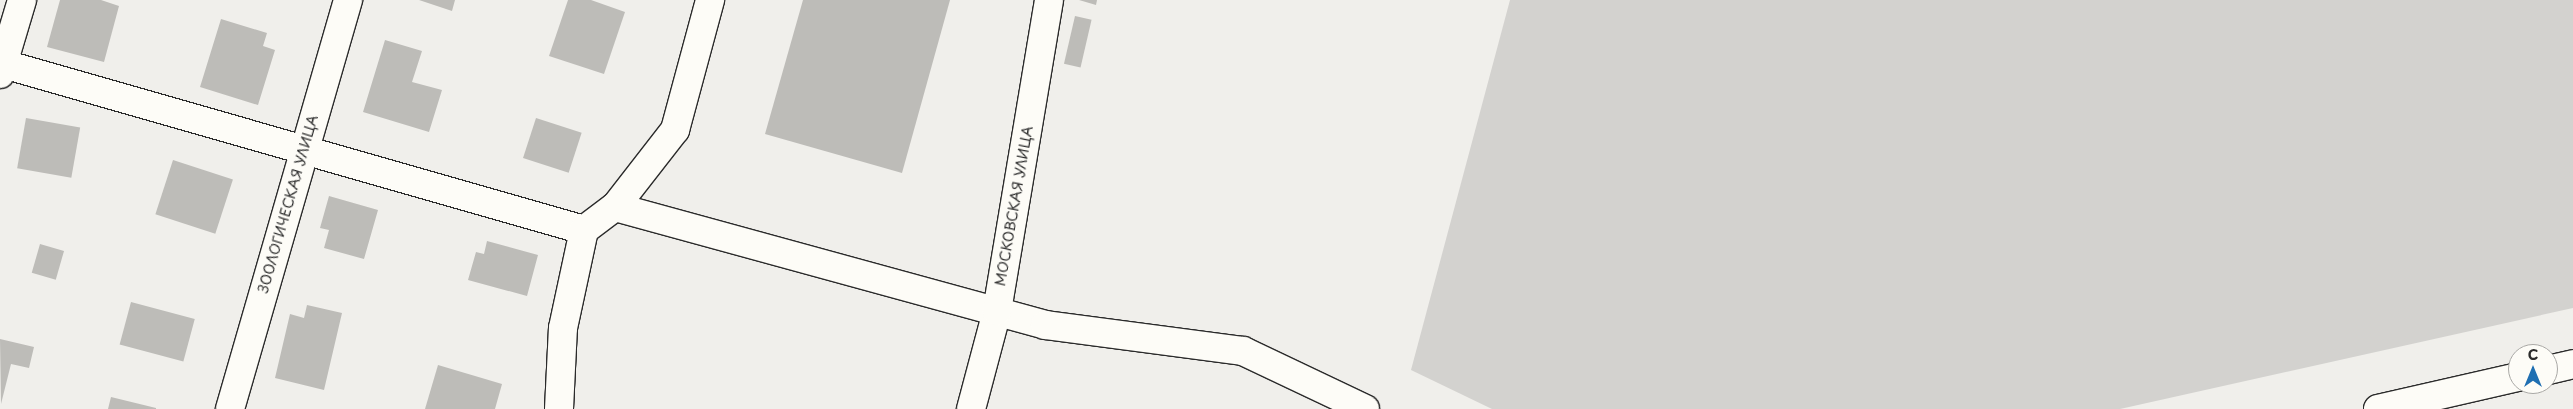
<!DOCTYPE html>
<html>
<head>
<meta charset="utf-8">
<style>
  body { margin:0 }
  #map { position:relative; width:2573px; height:409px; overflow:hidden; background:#f0efeb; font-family:"Playpen Sans",sans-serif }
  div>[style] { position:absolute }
  .green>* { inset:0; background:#d3d2cf }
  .building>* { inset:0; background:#bdbcb8; transform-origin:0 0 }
  .roads { filter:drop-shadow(1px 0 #2b2b2b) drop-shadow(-1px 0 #2b2b2b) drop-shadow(0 1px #2b2b2b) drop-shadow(0 -1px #2b2b2b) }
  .street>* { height:28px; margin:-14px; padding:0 14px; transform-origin:14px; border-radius:14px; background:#fdfcf7 }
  span { translate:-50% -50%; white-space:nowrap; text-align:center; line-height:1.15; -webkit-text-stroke:4px #fdfcf7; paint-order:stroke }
  .street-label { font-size:14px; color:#2b2b2b }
  .north { position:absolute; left:2508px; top:344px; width:50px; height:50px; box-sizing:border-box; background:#fdfcf7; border:1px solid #a9a8a5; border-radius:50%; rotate:0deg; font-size:14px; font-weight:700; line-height:20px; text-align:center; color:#2b2b2b }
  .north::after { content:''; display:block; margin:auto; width:18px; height:22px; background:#1f6fb2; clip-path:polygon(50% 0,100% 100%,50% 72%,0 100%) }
</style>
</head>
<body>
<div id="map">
  <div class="green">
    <div style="clip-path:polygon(1510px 0,2573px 0,2573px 308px,2120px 409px,1492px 409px,1411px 370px)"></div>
  </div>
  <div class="building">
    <div style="clip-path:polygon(60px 0,101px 0,119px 6px,104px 62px,47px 47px)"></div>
    <div style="clip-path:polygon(419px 0,455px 0,452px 11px)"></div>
    <div style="clip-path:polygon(568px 0,591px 0,625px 12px,604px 74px,549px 56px)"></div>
    <div style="clip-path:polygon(803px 0,950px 0,902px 173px,765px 134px)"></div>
    <div style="clip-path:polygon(1079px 0,1097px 0,1096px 5px)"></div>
    <div style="left:1075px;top:16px;width:17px;height:49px;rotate:13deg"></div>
    <div style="clip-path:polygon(221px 19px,267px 33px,263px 46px,275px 50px,258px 105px,200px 87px)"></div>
    <div style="clip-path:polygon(385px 40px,422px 51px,412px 82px,442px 90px,429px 132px,363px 112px)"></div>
    <div style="left:26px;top:118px;width:55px;height:51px;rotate:10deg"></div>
    <div style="left:536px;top:118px;width:48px;height:42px;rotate:18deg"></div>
    <div style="left:173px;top:160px;width:63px;height:57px;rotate:18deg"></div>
    <div style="clip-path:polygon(329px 196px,378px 210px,364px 259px,324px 248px,329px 230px,320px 228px)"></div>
    <div style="clip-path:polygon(487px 241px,538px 255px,527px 296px,468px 280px,476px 252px,484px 254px)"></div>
    <div style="left:40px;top:244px;width:25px;height:30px;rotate:16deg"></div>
    <div style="left:131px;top:302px;width:66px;height:44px;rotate:15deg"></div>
    <div style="clip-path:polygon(307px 305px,342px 313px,324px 390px,275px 378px,290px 314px,304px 318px)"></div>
    <div style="clip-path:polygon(0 339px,34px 347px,29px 368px,11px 364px,1px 404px)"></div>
    <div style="clip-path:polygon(438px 365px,502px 384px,495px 409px,425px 409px)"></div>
    <div style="clip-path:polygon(111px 397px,156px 408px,156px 409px,108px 409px)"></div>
  </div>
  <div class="roads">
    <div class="street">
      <div style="left:0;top:63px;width:607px;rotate:15.96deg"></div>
      <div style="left:0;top:74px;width:77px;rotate:-73.4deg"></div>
      <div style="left:615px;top:207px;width:446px;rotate:15.3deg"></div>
      <div style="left:1045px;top:325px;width:200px;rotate:7.5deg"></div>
      <div style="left:1243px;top:351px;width:135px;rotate:25.4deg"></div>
      <div style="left:2548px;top:370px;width:26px;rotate:-13deg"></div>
      <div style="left:230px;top:409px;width:426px;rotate:-73.9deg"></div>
      <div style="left:559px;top:409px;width:81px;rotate:-87.2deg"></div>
      <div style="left:563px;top:328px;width:100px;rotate:-77.9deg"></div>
      <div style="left:584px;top:230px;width:39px;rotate:-37deg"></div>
      <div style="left:615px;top:207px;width:98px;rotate:-52.1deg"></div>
      <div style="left:675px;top:130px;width:135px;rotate:-74.9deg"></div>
      <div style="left:971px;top:409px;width:101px;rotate:-75.1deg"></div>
      <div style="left:997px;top:311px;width:315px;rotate:-80.5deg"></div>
      <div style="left:2378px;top:409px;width:144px;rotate:-12.9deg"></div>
    </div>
  </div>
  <div class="street-label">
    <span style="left:288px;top:204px;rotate:-74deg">ЗООЛОГИЧЕСКАЯ УЛИЦА</span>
    <span style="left:1014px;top:206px;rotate:-80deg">МОСКОВСКАЯ УЛИЦА</span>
  </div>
  <div class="north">С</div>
</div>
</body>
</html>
